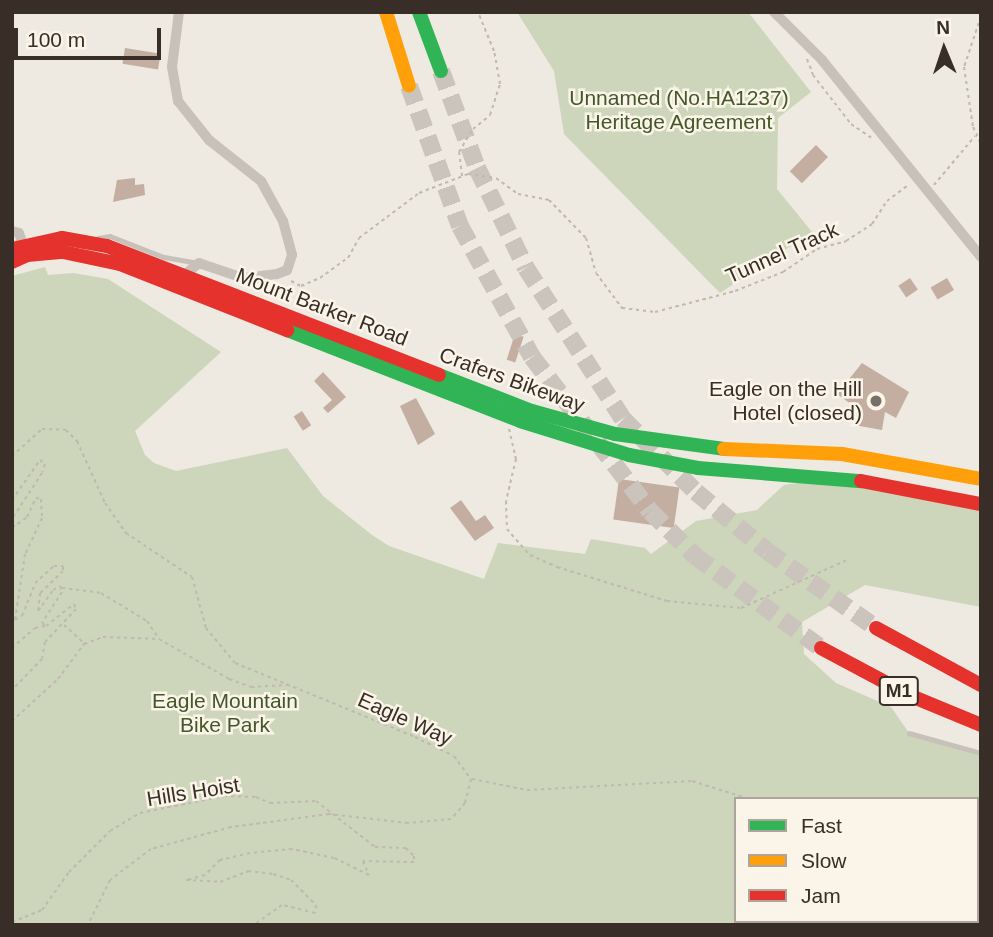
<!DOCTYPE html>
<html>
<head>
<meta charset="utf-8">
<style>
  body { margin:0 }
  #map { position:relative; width:993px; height:937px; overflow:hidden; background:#eee9e1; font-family:Helvetica,sans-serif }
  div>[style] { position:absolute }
  .green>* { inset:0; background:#cdd5ba }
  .building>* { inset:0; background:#c3aea1; transform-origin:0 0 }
  .highway-tunnel>* { height:18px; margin-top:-9px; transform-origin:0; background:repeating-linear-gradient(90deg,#cac4bc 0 18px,transparent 0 27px) }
  .path>* { height:2px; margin-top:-1px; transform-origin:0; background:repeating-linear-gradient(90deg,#c0b9b2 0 3.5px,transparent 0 7px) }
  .lane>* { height:4.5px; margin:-2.25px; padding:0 2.25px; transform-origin:2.25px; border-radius:2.25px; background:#c7c1ba }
  .street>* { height:10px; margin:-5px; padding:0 5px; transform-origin:5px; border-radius:5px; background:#c7c1ba }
  .fast>* { height:14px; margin:-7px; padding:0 7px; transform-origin:7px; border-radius:7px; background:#30b455 }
  .slow>* { height:14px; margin:-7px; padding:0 7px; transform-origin:7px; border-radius:7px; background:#ff9f0a }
  .jam>* { height:14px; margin:-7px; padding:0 7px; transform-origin:7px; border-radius:7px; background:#e5322d }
  .dots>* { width:19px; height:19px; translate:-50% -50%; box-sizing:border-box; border:4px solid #fbf4e8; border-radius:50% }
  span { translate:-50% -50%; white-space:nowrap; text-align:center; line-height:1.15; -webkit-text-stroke:5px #fbf4e8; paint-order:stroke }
  .shield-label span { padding:2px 5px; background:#fbf4e8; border:2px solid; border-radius:5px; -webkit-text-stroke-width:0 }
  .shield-label { font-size:19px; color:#382e27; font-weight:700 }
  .park-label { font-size:21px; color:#435829 }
  .street-label { font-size:21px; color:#382e27 }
  .poi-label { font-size:21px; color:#382e27 }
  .right { translate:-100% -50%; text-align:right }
  .frame { position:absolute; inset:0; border:14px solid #382e27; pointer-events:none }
  .legend { position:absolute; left:734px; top:797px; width:245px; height:126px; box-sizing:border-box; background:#fbf4e8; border:2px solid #ada59b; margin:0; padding:9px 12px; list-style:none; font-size:21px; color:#382e27 }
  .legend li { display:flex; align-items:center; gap:14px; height:35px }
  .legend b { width:35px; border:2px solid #ada59b }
  .north { position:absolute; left:909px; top:14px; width:70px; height:70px; -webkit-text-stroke:5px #fbf4e8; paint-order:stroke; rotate:358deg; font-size:19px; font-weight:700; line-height:28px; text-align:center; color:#382e27 }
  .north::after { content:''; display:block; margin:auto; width:24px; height:32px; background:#382e27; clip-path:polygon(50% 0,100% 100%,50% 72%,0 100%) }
  .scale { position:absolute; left:14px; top:28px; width:147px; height:32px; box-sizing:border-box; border:4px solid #382e27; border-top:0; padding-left:9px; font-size:21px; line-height:24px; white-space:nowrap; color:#382e27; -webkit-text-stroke:5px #fbf4e8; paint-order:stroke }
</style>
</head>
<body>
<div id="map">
  <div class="green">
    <div style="clip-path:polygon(517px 12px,748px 12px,811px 92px,778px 118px,777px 189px,812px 232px,720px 293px,564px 134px,554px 71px)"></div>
    <div style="clip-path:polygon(evenodd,45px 267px,48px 275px,73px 273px,108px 279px,221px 352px,135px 431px,145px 455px,154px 463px,176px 471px,287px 448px,323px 496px,372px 535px,389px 546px,484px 579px,498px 543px,585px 554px,591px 539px,645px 548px,651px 554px,696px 521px,757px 510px,784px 485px,835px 478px,981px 504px,981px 607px,865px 585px,802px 622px,804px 654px,836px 683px,891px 707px,909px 733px,981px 753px,981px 925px,12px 925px,12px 276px,45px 267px,736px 799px,977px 799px,977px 921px,736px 921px,736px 799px)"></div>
  </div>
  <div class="building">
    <div style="left:125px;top:48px;width:36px;height:16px;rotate:9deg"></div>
    <div style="left:816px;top:145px;width:17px;height:37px;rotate:45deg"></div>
    <div style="clip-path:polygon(135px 178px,135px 185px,144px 184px,145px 195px,113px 202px,117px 180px)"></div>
    <div style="left:910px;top:278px;width:14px;height:14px;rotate:56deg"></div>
    <div style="left:947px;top:278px;width:14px;height:19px;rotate:60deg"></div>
    <div style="left:515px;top:334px;width:9px;height:27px;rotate:18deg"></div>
    <div style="clip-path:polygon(862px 363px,909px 392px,896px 418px,885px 412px,882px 430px,854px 425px,858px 409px,837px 394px)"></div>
    <div style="clip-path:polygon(323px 372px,346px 397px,328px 413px,323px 408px,332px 400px,314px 381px)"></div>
    <div style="clip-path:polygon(416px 398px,435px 434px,418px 445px,400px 406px)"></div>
    <div style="left:302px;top:411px;width:17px;height:10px;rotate:57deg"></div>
    <div style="left:619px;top:479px;width:61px;height:41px;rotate:8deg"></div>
    <div style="clip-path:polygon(461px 500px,476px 521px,485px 515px,494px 528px,475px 541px,450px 508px)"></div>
  </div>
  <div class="highway-tunnel">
    <div style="left:441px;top:71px;width:103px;rotate:69.6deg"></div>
    <div style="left:477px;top:168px;width:111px;rotate:63.9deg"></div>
    <div style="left:526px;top:268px;width:179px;rotate:57.3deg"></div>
    <div style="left:623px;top:419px;width:103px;rotate:45deg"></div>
    <div style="left:696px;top:492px;width:92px;rotate:39.7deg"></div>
    <div style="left:767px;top:551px;width:133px;rotate:35.2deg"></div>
    <div style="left:409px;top:86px;width:149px;rotate:70deg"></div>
    <div style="left:460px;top:226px;width:149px;rotate:61.2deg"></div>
    <div style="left:532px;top:357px;width:194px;rotate:52.5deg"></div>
    <div style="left:650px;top:511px;width:64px;rotate:45deg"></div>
    <div style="left:695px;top:556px;width:156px;rotate:36.1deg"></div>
  </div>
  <div class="path">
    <div style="left:981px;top:16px;width:54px;rotate:108.4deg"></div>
    <div style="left:964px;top:67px;width:61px;rotate:81.5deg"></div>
    <div style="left:973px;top:127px;width:19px;rotate:65deg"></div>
    <div style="left:807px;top:59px;width:17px;rotate:69deg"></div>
    <div style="left:813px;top:75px;width:62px;rotate:52.2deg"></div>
    <div style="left:851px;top:124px;width:27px;rotate:34deg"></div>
    <div style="left:462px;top:176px;width:24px;rotate:-97deg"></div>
    <div style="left:459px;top:152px;width:27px;rotate:-59deg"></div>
    <div style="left:473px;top:129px;width:22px;rotate:-39deg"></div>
    <div style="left:490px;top:115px;width:33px;rotate:-72deg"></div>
    <div style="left:500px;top:84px;width:34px;rotate:-100deg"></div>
    <div style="left:494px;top:51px;width:42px;rotate:-112.3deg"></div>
    <div style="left:934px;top:185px;width:64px;rotate:-50.1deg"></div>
    <div style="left:291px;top:281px;width:11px;rotate:27deg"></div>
    <div style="left:301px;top:286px;width:21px;rotate:-23deg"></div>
    <div style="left:320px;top:278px;width:34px;rotate:-36deg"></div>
    <div style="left:348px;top:258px;width:23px;rotate:-61deg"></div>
    <div style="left:359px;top:238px;width:75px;rotate:-36.9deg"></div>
    <div style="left:419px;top:193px;width:53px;rotate:-21.2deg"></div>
    <div style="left:468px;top:174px;width:28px;rotate:8deg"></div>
    <div style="left:496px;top:178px;width:27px;rotate:36deg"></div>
    <div style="left:518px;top:194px;width:32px;rotate:11deg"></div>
    <div style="left:549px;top:200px;width:53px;rotate:45.8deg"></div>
    <div style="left:586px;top:238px;width:36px;rotate:74deg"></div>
    <div style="left:596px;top:273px;width:44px;rotate:53.4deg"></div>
    <div style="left:622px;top:308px;width:33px;rotate:7deg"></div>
    <div style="left:655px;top:312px;width:83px;rotate:-14.7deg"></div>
    <div style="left:735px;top:291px;width:52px;rotate:-21.6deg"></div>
    <div style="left:783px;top:272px;width:41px;rotate:-34.1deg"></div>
    <div style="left:817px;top:249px;width:30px;rotate:-15deg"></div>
    <div style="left:846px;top:241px;width:31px;rotate:-33deg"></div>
    <div style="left:872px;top:224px;width:27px;rotate:-57deg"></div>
    <div style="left:887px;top:201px;width:26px;rotate:-37deg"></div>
    <div style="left:509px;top:429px;width:31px;rotate:77deg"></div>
    <div style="left:516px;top:459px;width:43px;rotate:103.4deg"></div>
    <div style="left:506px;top:501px;width:28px;rotate:88deg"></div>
    <div style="left:507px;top:529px;width:35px;rotate:49deg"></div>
    <div style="left:530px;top:555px;width:30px;rotate:24deg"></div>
    <div style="left:557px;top:567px;width:115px;rotate:17.2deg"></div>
    <div style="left:667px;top:601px;width:74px;rotate:5.4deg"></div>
    <div style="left:741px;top:608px;width:119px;rotate:-24.4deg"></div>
    <div style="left:12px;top:456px;width:40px;rotate:-42deg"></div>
    <div style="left:42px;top:429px;width:24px;rotate:2deg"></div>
    <div style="left:66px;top:430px;width:16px;rotate:45deg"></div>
    <div style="left:77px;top:441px;width:68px;rotate:65.7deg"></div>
    <div style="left:105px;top:503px;width:37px;rotate:55deg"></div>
    <div style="left:126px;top:533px;width:79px;rotate:33.7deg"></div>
    <div style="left:192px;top:577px;width:53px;rotate:74.6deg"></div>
    <div style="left:206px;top:628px;width:45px;rotate:50.4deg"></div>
    <div style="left:235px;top:663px;width:195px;rotate:22.3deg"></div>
    <div style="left:415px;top:737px;width:43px;rotate:26deg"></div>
    <div style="left:454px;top:756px;width:29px;rotate:54deg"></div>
    <div style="left:471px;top:779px;width:25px;rotate:104deg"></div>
    <div style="left:465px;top:803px;width:21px;rotate:131deg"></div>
    <div style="left:451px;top:819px;width:43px;rotate:174.7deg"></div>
    <div style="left:408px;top:823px;width:80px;rotate:-173.5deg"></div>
    <div style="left:329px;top:814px;width:99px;rotate:172.4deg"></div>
    <div style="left:231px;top:827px;width:83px;rotate:164.6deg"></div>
    <div style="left:151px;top:849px;width:51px;rotate:142.9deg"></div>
    <div style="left:110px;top:880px;width:50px;rotate:116.1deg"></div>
    <div style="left:12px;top:500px;width:49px;rotate:-55deg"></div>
    <div style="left:40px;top:460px;width:6px;rotate:39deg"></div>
    <div style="left:45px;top:464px;width:9px;rotate:108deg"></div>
    <div style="left:42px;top:473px;width:55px;rotate:123.1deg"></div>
    <div style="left:12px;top:528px;width:19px;rotate:-36deg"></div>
    <div style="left:27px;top:517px;width:21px;rotate:-65deg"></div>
    <div style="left:36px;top:498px;width:5px;rotate:11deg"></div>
    <div style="left:41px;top:499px;width:19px;rotate:87deg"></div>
    <div style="left:42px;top:518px;width:40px;rotate:115deg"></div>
    <div style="left:25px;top:554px;width:67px;rotate:98.6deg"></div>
    <div style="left:15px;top:620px;width:8px;rotate:-30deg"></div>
    <div style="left:22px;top:616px;width:35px;rotate:-68deg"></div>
    <div style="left:35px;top:583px;width:25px;rotate:-42deg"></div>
    <div style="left:54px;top:566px;width:9px"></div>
    <div style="left:63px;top:566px;width:5px;rotate:90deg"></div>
    <div style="left:63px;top:571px;width:32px;rotate:136deg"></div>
    <div style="left:40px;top:593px;width:18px;rotate:96deg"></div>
    <div style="left:38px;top:611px;width:26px;rotate:-54deg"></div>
    <div style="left:53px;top:590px;width:8px;rotate:-30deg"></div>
    <div style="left:60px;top:586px;width:6px;rotate:72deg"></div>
    <div style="left:62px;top:592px;width:37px;rotate:123deg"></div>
    <div style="left:42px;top:623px;width:5px;rotate:37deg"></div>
    <div style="left:46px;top:626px;width:36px;rotate:-38deg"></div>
    <div style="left:74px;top:604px;width:5px;rotate:68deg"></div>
    <div style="left:76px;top:609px;width:45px;rotate:133.2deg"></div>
    <div style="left:45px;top:642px;width:17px;rotate:100deg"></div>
    <div style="left:42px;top:659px;width:43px;rotate:134.1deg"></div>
    <div style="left:62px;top:588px;width:39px;rotate:7deg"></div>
    <div style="left:101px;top:593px;width:54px;rotate:31.3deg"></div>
    <div style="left:147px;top:621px;width:22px;rotate:56deg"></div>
    <div style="left:64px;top:625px;width:25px;rotate:42deg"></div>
    <div style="left:12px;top:648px;width:30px;rotate:-41deg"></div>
    <div style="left:35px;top:628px;width:10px;rotate:-11deg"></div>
    <div style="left:12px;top:721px;width:62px;rotate:-42.4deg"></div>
    <div style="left:58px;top:679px;width:44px;rotate:-53.4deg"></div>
    <div style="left:84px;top:644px;width:20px;rotate:-20deg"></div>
    <div style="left:103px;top:637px;width:56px;rotate:2deg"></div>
    <div style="left:159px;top:639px;width:81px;rotate:29.7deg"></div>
    <div style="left:229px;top:679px;width:23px;rotate:20deg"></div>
    <div style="left:251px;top:687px;width:37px;rotate:-3deg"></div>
    <div style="left:472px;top:779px;width:56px;rotate:11.3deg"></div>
    <div style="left:527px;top:790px;width:165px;rotate:-3.1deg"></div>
    <div style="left:692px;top:781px;width:60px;rotate:17.5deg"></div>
    <div style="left:977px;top:854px;width:4px"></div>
    <div style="left:12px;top:922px;width:32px;rotate:-22deg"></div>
    <div style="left:42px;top:910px;width:47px;rotate:-54.6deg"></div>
    <div style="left:69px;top:872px;width:58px;rotate:-45deg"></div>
    <div style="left:110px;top:831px;width:35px;rotate:-31deg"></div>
    <div style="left:140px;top:813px;width:86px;rotate:-11.4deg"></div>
    <div style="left:224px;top:796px;width:32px;rotate:2deg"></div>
    <div style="left:256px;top:797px;width:15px;rotate:23deg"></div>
    <div style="left:270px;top:803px;width:46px;rotate:-2.5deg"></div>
    <div style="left:316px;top:801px;width:75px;rotate:37.9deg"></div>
    <div style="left:375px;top:847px;width:31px;rotate:2deg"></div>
    <div style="left:406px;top:848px;width:11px;rotate:45deg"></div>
    <div style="left:414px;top:856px;width:6px;rotate:90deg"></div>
    <div style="left:414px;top:862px;width:51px;rotate:-178.9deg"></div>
    <div style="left:363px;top:861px;width:15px;rotate:67deg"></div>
    <div style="left:369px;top:875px;width:39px;rotate:-154deg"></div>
    <div style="left:334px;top:858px;width:43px;rotate:-167.9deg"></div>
    <div style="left:292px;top:849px;width:42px;rotate:174.6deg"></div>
    <div style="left:250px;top:853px;width:31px;rotate:167deg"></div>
    <div style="left:220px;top:860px;width:21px;rotate:135deg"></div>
    <div style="left:205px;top:875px;width:20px;rotate:165deg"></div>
    <div style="left:186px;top:880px;width:34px;rotate:3deg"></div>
    <div style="left:220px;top:882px;width:30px;rotate:-21deg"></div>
    <div style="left:248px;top:871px;width:25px;rotate:7deg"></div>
    <div style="left:273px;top:874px;width:19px;rotate:18deg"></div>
    <div style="left:291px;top:880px;width:35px;rotate:45deg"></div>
    <div style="left:316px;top:905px;width:8px;rotate:97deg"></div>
    <div style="left:315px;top:913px;width:34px;rotate:-166deg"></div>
    <div style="left:282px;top:905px;width:35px;rotate:145deg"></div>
  </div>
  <div class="lane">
    <div style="left:98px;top:238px;width:12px;rotate:-9deg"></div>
    <div style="left:110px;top:236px;width:58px;rotate:21.3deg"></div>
    <div style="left:164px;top:257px;width:36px;rotate:10deg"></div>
    <div style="left:909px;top:733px;width:75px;rotate:15.5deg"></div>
  </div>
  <div class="street">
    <div style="left:179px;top:12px;width:55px;rotate:97.3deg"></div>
    <div style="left:172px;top:67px;width:35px;rotate:80deg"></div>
    <div style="left:178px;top:101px;width:50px;rotate:51.5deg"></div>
    <div style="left:209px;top:140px;width:66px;rotate:38.3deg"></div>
    <div style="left:261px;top:181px;width:46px;rotate:61.2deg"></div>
    <div style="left:283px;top:221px;width:35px;rotate:75deg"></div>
    <div style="left:292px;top:255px;width:16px;rotate:108deg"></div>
    <div style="left:287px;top:270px;width:11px;rotate:158deg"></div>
    <div style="left:277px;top:274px;width:34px;rotate:173deg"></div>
    <div style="left:243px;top:278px;width:46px;rotate:-161.2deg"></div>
    <div style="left:199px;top:263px;width:26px;rotate:141deg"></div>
    <div style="left:774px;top:12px;width:68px;rotate:45deg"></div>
    <div style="left:822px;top:60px;width:253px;rotate:51.1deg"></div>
    <div style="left:12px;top:231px;width:7px;rotate:16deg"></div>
    <div style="left:19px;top:233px;width:19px;rotate:72deg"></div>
  </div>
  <div class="fast">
    <div style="left:419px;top:12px;width:63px;rotate:69.6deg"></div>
    <div style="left:287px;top:330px;width:250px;rotate:21.3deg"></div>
    <div style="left:520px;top:421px;width:114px;rotate:17.3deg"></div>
    <div style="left:629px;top:455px;width:70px;rotate:10.7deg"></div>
    <div style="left:698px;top:468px;width:164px;rotate:4.6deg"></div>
    <div style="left:439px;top:375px;width:100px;rotate:21.2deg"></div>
    <div style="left:532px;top:411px;width:86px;rotate:15.5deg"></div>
    <div style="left:615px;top:434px;width:110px;rotate:7.8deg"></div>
  </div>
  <div class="slow">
    <div style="left:386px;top:12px;width:77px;rotate:72.7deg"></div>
    <div style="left:724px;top:449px;width:118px;rotate:2.4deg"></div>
    <div style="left:842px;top:454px;width:141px;rotate:10.2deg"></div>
  </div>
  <div class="jam">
    <div style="left:12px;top:249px;width:51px;rotate:-12.4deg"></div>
    <div style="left:62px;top:238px;width:46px;rotate:10.1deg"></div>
    <div style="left:107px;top:246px;width:356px;rotate:21.2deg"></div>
    <div style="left:12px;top:262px;width:17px;rotate:-25deg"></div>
    <div style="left:27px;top:255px;width:36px;rotate:-5deg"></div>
    <div style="left:63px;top:252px;width:58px;rotate:11.9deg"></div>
    <div style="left:120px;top:264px;width:180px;rotate:21.6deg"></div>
    <div style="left:861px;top:481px;width:122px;rotate:10.9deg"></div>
    <div style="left:876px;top:628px;width:119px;rotate:28.5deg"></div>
    <div style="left:821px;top:648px;width:102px;rotate:28.1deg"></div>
    <div style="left:911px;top:696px;width:76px;rotate:22.5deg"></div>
  </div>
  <div class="dots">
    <div style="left:876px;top:401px;background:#786f68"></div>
  </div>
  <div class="shield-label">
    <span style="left:899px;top:691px">M1</span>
  </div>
  <div class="park-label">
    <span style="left:679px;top:110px">Unnamed (No.HA1237)<br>Heritage Agreement</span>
    <span style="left:225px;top:713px">Eagle Mountain<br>Bike Park</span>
  </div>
  <div class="street-label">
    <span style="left:782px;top:253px;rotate:-24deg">Tunnel Track</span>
    <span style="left:322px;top:307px;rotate:21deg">Mount Barker Road</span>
    <span style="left:512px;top:380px;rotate:20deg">Crafers Bikeway</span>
    <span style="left:405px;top:719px;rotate:24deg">Eagle Way</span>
    <span style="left:193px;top:792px;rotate:-9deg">Hills Hoist</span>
  </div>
  <div class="poi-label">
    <span class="right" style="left:862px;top:401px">Eagle on the Hill<br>Hotel (closed)</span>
  </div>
  <div class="frame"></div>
  <ul class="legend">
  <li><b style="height:9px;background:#30b455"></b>Fast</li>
  <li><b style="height:9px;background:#ff9f0a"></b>Slow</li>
  <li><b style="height:9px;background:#e5322d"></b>Jam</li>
  </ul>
  <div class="north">N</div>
  <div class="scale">100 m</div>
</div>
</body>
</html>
